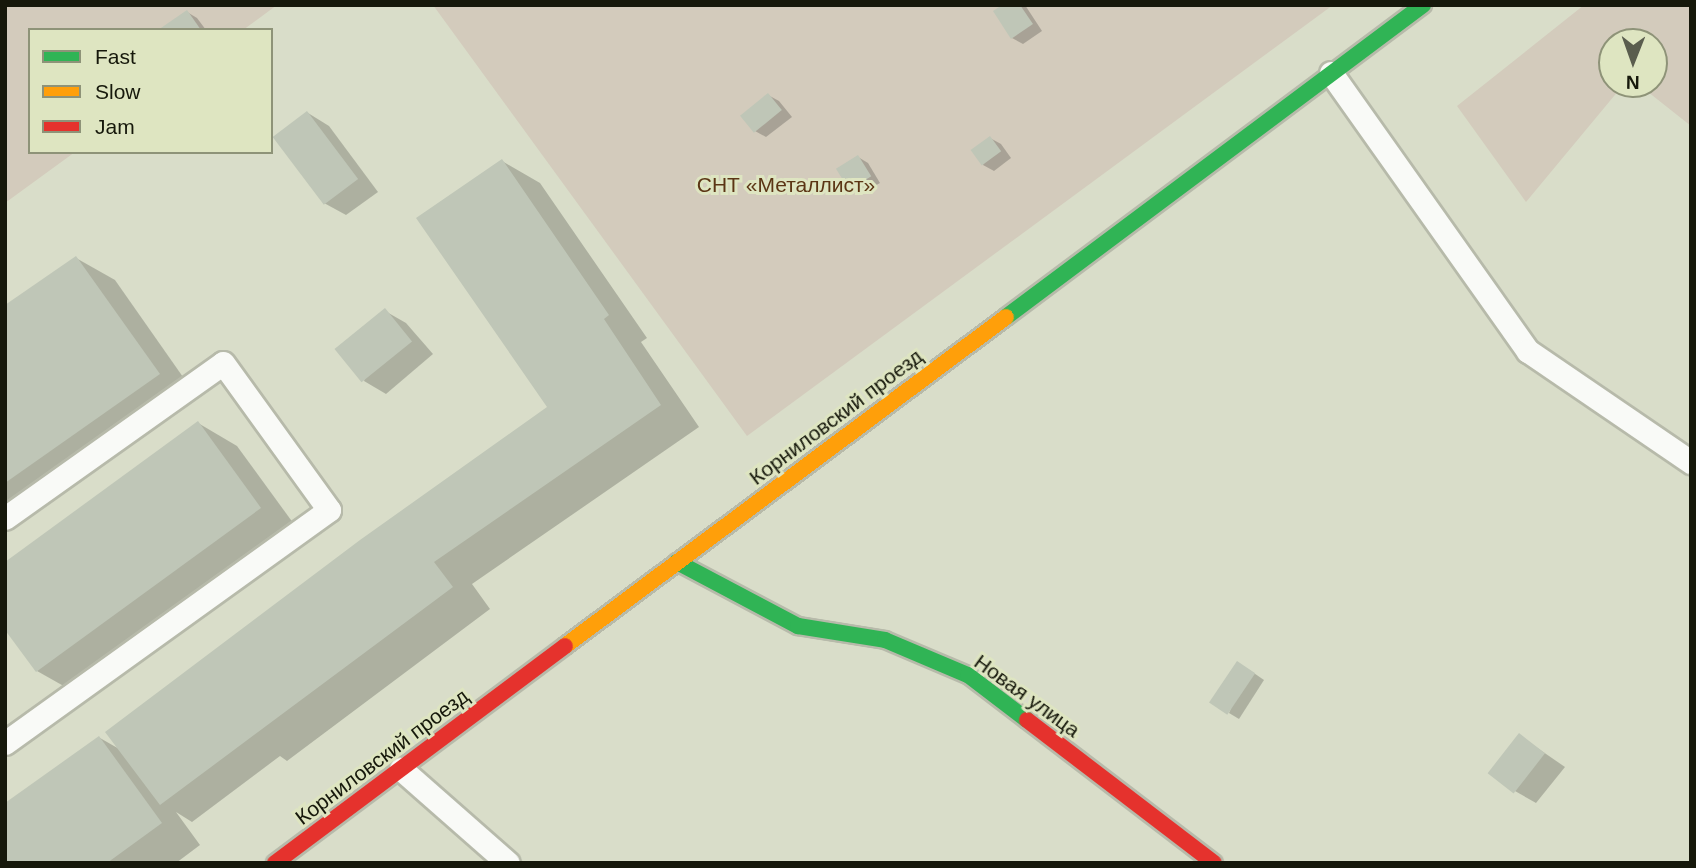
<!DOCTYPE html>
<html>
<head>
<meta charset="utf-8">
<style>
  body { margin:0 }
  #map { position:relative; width:1696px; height:868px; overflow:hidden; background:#d9ddc9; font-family:Helvetica,sans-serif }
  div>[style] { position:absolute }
  .green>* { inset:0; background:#d3cbbc }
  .shadow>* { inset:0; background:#0003 }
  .building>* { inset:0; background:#bfc6b7; transform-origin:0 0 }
  .roads { filter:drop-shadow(2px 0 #b7baaa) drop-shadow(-2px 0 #b7baaa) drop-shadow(0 2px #b7baaa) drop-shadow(0 -2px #b7baaa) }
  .lane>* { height:23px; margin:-11.5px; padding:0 11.5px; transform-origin:11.5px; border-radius:11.5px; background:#f9faf7 }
  .fast>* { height:16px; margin:-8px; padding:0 8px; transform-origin:8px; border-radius:8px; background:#30b455 }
  .slow>* { height:16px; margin:-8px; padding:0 8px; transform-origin:8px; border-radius:8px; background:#ff9f0a }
  .jam>* { height:16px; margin:-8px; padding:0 8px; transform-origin:8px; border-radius:8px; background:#e5322d }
  span { translate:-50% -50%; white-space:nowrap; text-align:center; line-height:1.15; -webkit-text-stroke:6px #dee5c1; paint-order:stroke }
  .park-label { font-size:21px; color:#5b3514 }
  .street-label { font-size:21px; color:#16180b }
  .frame { position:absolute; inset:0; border:7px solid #16180b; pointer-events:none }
  .legend { position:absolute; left:28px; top:28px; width:245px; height:126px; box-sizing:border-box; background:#dee5c1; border:2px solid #8e9378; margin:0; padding:9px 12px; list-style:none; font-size:21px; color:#16180b }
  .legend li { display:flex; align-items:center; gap:14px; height:35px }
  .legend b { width:35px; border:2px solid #8e9378 }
  .north { position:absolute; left:1598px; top:28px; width:70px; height:70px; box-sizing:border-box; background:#dee5c1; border:2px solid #8e9378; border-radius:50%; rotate:181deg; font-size:19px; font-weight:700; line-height:28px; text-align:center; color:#16180b }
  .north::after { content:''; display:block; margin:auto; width:24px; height:32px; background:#5a5d4e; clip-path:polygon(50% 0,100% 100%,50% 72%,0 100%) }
</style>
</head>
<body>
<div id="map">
  <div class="green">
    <div style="clip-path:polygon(5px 5px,277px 5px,243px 30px,30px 30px,30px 152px,75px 152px,5px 203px)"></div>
    <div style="clip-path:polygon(433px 5px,1333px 5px,747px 436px)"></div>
    <div style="clip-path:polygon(1584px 5px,1691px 5px,1691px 126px,1638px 84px,1654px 84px,1654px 42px,1612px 42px,1612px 84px,1624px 84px,1526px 202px,1457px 106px)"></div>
  </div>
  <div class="shadow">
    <div style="clip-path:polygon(1005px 5px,1025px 5px,1042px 31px,1023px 44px,1012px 38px)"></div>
    <div style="clip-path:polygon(187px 12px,197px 18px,206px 30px,161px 30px)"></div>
    <div style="clip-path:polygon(768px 95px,779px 101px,792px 117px,766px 137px,755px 131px)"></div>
    <div style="clip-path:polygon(308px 113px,329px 126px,378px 192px,346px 215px,324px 203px)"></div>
    <div style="clip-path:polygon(990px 138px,1001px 144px,1011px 158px,994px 171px,983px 165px)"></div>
    <div style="clip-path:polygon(858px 157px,868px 163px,880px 183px,860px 194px,850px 188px)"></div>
    <div style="clip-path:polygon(502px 161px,540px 183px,647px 338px,641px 342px,699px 427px,472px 584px,490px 609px,287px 761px,280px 756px,192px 822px,176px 812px,200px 845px,176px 863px,5px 863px,100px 738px,121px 750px,550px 407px)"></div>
    <div style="clip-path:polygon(76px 258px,115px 280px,197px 397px,5px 531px,5px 308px)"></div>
    <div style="clip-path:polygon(385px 311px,406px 323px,433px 354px,386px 394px,364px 381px)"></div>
    <div style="clip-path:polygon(198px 423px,237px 446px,299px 531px,76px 693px,37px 671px)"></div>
    <div style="clip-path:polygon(1248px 669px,1264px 680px,1239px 719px,1229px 713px)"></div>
    <div style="clip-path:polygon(1520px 736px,1565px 767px,1536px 803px,1515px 791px)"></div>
  </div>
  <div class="building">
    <div style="clip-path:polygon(1002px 5px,1020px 5px,1033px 24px,1011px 39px,993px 11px)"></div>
    <div style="clip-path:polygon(187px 10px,201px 30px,158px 30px)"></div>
    <div style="left:768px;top:93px;width:22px;height:36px;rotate:51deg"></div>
    <div style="left:307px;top:111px;width:85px;height:43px;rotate:53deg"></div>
    <div style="left:990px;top:136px;width:19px;height:24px;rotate:54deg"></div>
    <div style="left:858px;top:155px;width:25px;height:26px;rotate:58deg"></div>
    <div style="clip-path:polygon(502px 159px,609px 315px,604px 319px,661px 405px,434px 562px,453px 587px,160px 805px,105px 732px,360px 540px,547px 407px,416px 218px)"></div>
    <div style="clip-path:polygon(76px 256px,160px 374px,5px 483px,5px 305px)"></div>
    <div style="left:385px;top:308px;width:43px;height:65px;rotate:51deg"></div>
    <div style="clip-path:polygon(198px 421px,261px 508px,36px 672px,5px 630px,5px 562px)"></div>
    <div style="left:1237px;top:661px;width:22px;height:50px;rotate:34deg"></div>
    <div style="left:1519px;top:733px;width:33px;height:51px;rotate:38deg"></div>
    <div style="clip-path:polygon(99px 736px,162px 823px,107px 863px,5px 863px,5px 803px)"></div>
  </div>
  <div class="roads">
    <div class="lane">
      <div style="left:1331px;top:73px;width:341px;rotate:54.7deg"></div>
      <div style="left:1528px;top:351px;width:197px;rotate:34.3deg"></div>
      <div style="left:5px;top:518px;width:267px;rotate:-35.4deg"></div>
      <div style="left:223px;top:363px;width:181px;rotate:54.2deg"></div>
      <div style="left:329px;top:510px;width:399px;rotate:144.3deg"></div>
      <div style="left:401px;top:769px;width:142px;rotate:41.3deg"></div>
    </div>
    <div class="fast">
      <div style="left:1006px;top:317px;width:521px;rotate:-36.8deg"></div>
      <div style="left:677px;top:562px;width:137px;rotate:27.9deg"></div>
      <div style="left:798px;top:626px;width:88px;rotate:9.1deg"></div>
      <div style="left:885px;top:640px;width:90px;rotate:22.9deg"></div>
      <div style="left:968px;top:675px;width:74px;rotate:37.3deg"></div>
    </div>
    <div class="slow">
      <div style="left:565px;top:646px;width:550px;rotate:-36.72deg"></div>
    </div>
    <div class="jam">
      <div style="left:1027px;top:720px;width:235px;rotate:37.4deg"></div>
      <div style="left:275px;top:863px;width:362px;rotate:-36.8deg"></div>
    </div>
  </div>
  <div class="park-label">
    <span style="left:786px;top:185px">СНТ «Металлист»</span>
  </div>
  <div class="street-label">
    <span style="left:836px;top:417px;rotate:-37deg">Корниловский проезд</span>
    <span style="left:1027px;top:696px;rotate:36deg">Новая улица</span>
    <span style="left:382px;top:757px;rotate:-37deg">Корниловский проезд</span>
  </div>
  <div class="frame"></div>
  <ul class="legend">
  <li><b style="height:9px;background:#30b455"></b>Fast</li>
  <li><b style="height:9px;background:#ff9f0a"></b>Slow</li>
  <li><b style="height:9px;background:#e5322d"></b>Jam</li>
  </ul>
  <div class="north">N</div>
</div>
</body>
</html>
